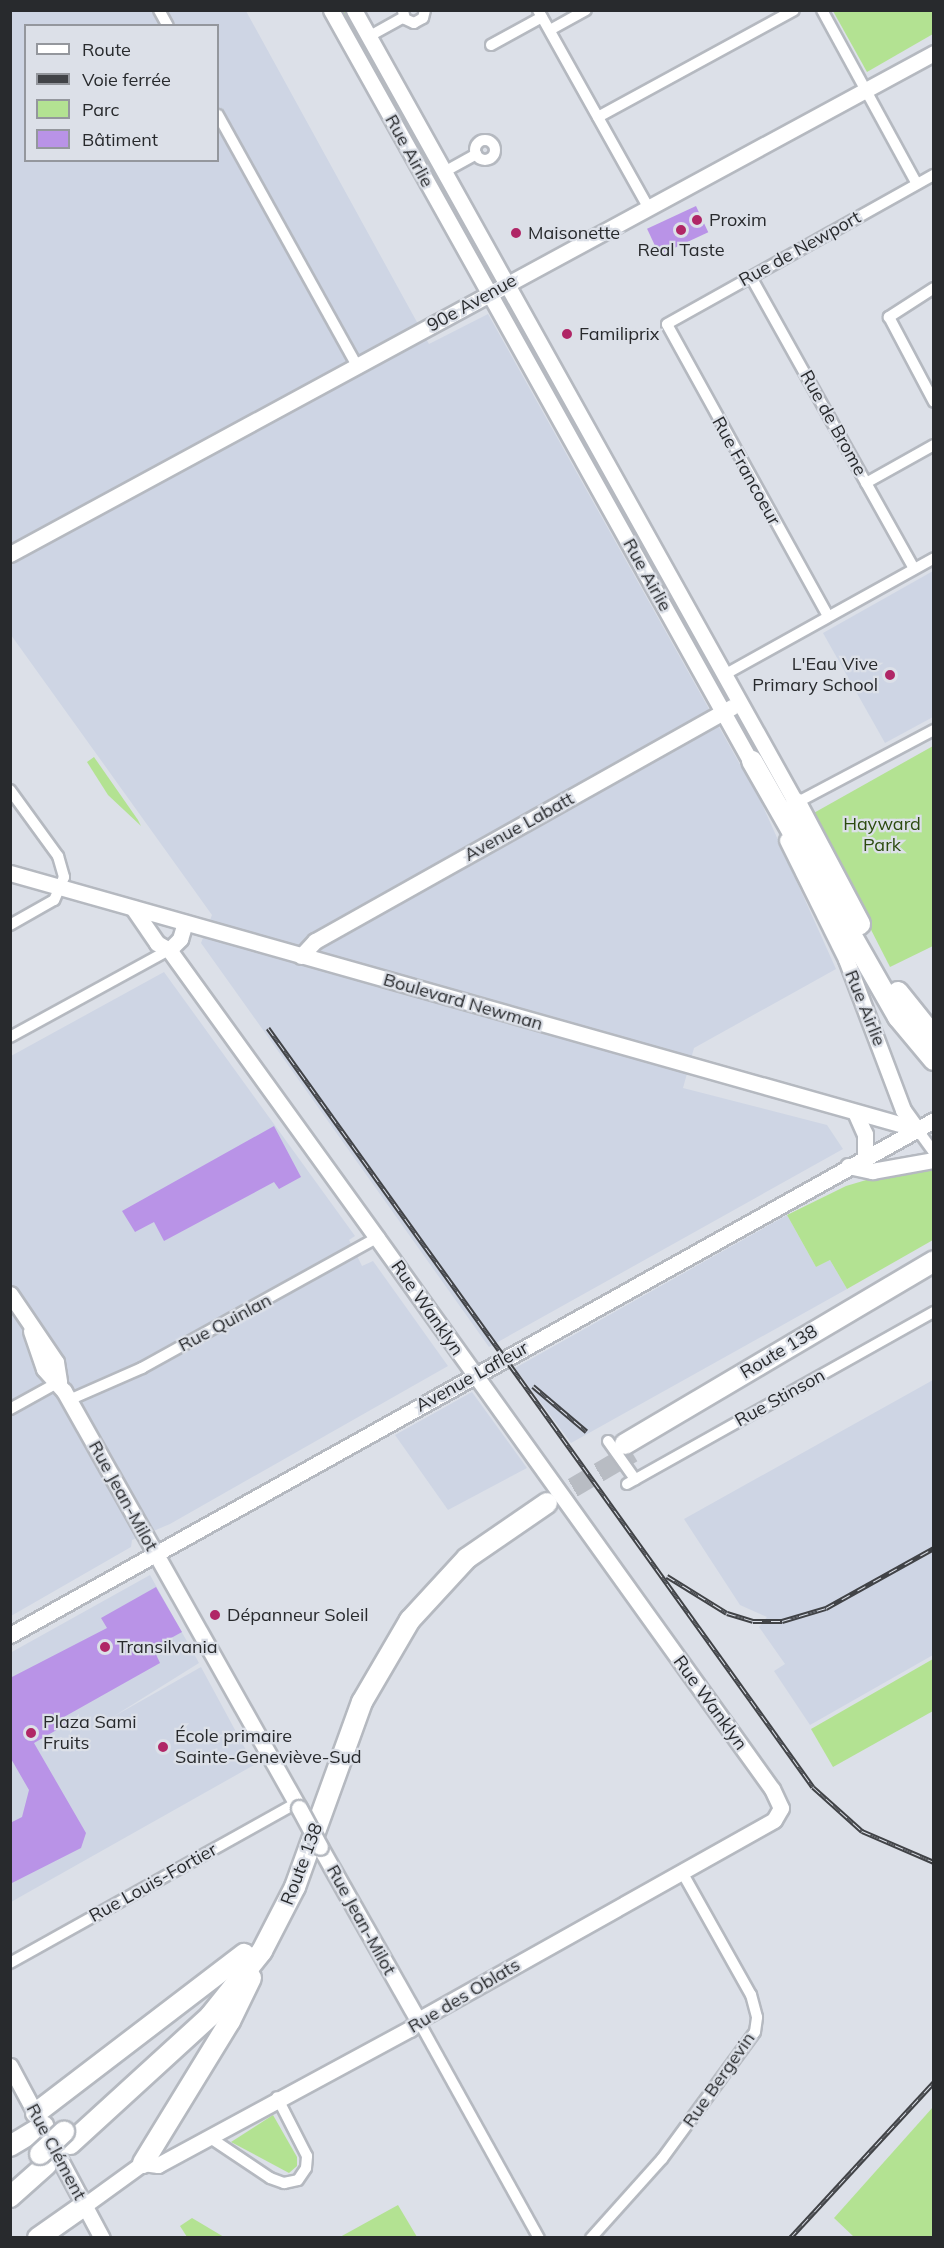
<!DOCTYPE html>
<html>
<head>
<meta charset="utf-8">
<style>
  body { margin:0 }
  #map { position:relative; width:944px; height:2248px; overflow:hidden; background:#dce0e8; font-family:Mulish,sans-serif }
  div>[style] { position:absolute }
  .built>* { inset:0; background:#ced5e4 }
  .green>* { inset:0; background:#b3e292 }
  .building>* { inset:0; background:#b993e7; transform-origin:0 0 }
  .highway-tunnel>* { height:20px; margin-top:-10px; transform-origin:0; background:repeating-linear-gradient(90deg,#b8bcc3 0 20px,transparent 0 30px) }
  .roads { filter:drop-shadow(2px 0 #b5b9c0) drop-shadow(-2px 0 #b5b9c0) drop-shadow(0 2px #b5b9c0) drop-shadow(0 -2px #b5b9c0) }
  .street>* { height:10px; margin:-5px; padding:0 5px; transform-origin:5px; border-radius:5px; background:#fff }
  .street>.ring { margin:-5px; padding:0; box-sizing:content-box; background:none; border:10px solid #fff; border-radius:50% }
  .secondary>* { height:15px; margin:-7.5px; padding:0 7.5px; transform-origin:7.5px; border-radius:7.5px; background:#fff }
  .highway>* { height:20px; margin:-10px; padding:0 10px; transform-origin:10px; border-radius:10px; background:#fff }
  .rail>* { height:5px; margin-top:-2.5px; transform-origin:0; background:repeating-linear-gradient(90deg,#dce0e8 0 9px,#414347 0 18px); box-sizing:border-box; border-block:2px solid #414347 }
  .bridges { filter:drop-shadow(2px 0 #b5b9c0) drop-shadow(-2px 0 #b5b9c0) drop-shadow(0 2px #b5b9c0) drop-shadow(0 -2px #b5b9c0) }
  .secondary-bridge>* { height:15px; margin:-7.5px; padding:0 7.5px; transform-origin:7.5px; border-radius:7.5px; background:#fff }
  .highway-bridge>* { height:20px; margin:-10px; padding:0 10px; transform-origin:10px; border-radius:10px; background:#fff }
  .dots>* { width:16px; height:16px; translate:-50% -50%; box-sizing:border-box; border:3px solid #dce0e8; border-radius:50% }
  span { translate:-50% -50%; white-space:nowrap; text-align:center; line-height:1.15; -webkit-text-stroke:4.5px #dce0e8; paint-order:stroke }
  .street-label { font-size:18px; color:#282a2d }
  .poi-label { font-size:18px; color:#282a2d }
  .left { translate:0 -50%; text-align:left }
  .right { translate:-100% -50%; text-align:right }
  .park-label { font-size:18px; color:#2c4b0f }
  .frame { position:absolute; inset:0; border:12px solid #282a2d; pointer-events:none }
  .legend { position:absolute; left:24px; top:24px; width:195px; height:138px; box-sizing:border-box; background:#dce0e8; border:2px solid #94979d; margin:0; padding:8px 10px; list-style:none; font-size:18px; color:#282a2d }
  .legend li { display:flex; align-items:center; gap:12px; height:30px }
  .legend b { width:30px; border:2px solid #94979d }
</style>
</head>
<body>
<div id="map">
  <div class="built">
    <div style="clip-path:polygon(evenodd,10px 11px,246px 11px,429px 344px,488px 314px,761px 802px,836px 969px,694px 1048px,683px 1088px,827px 1125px,843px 1149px,489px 1347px,201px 943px,212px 915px,11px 635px,10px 11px,26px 26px,218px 26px,218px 160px,26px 160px,26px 26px)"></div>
    <div style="clip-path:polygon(933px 571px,933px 717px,885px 743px,823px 633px)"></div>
    <div style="clip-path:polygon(164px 972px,355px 1236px,349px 1240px,362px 1266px,373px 1261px,448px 1366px,170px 1524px,132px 1540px,131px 1547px,11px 1616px,11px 1056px)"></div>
    <div style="clip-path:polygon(787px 1215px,816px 1267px,830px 1260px,847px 1289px,571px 1443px,515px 1368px)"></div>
    <div style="clip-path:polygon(933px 1380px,933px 1655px,810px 1725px,774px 1671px,785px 1664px,759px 1627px,767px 1617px,740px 1605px,684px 1519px)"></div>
    <div style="clip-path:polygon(472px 1392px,527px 1468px,448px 1510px,395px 1435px)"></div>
    <div style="clip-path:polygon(150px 1575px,199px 1663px,111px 1718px,201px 1667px,254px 1765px,11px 1902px,10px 1653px)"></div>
  </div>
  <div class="green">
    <div style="clip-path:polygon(342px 11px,344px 11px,464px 222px,440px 187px)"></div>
    <div style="clip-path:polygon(833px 11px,933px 11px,933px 34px,867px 72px)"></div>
    <div style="clip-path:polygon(532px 356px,557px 390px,728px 697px,725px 698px)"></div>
    <div style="clip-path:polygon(933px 746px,933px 946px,890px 967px,812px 814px)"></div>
    <div style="clip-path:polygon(94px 757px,138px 820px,141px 826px,108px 795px,87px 762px)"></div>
    <div style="clip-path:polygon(917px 1165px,933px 1169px,933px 1240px,847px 1289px,830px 1260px,816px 1267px,787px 1215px,846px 1186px)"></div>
    <div style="clip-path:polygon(933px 1659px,933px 1711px,833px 1767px,811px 1729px)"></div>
    <div style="clip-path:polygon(933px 2107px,933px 2237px,854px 2237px,834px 2218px)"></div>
    <div style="clip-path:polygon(273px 2115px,297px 2157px,297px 2166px,289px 2173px,231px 2142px)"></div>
    <div style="clip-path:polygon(398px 2205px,417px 2237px,340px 2237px)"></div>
    <div style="clip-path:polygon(192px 2218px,224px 2237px,187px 2237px,180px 2226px)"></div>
  </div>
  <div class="building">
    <div style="left:696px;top:206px;width:29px;height:54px;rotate:65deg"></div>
    <div style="clip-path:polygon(274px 1126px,301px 1177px,279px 1189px,274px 1182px,164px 1241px,154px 1222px,135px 1232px,122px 1211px)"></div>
    <div style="clip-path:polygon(156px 1587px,182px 1632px,153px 1648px,160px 1663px,64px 1717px,67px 1724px,34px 1743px,86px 1833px,81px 1848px,10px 1884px,10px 1823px,22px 1817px,29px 1790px,10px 1757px,10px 1678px,107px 1628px,101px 1618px)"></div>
  </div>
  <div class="highway-tunnel">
    <div style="left:547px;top:1503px;width:99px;rotate:-30.5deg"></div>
  </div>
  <div class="roads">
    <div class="street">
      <div style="left:159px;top:10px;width:18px;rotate:61deg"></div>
      <div style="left:538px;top:10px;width:226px;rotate:60.8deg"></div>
      <div style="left:822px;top:10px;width:198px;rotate:61.4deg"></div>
      <div style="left:403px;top:11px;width:8px;rotate:76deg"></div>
      <div style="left:405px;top:19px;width:10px;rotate:24deg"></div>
      <div style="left:414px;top:23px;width:10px;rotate:-29deg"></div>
      <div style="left:423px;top:18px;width:8px;rotate:-76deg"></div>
      <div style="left:550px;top:30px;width:41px;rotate:-29.1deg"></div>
      <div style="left:368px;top:37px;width:41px;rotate:-29.1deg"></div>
      <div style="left:491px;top:45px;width:58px;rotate:-28.8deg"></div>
      <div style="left:218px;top:115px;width:287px;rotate:61deg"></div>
      <div style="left:598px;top:117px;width:223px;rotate:-28.6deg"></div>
      <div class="ring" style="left:475px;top:140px;width:10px;height:10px"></div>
      <div style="left:444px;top:172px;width:37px;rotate:-29deg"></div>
      <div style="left:751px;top:277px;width:334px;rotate:60.8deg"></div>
      <div style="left:934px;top:288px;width:54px;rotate:147.2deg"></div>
      <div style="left:889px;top:317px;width:96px;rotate:62.1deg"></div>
      <div style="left:866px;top:483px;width:78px;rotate:-29.2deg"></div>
      <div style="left:828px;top:616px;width:333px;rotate:-118.9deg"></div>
      <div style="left:667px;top:324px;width:306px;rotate:-29.2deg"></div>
      <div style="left:724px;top:675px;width:240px;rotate:-29.1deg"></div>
      <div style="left:10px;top:790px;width:82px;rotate:54deg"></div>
      <div style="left:58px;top:856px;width:22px;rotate:74deg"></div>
      <div style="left:64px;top:877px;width:25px;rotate:113deg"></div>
      <div style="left:54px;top:900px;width:51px;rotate:150.4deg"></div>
      <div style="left:796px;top:803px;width:156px;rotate:-27.9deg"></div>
      <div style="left:10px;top:1037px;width:181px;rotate:-28.7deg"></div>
      <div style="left:917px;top:1129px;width:29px;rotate:54deg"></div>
      <div style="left:69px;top:1400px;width:80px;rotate:-23.7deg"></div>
      <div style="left:142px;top:1368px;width:269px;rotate:-29deg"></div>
      <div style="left:10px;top:1409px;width:56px;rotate:-28.9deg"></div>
      <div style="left:608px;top:1441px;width:47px;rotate:54.6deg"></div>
      <div style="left:627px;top:1484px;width:352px;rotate:-29.3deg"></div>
      <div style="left:10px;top:1963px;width:328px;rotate:-29.2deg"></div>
      <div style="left:418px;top:2020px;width:249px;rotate:61deg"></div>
      <div style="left:209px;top:2137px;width:73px;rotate:33.9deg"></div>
      <div style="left:270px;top:2178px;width:15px;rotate:20deg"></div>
      <div style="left:284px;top:2183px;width:14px;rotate:-12deg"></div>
      <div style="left:298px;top:2180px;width:14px;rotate:-56deg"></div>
      <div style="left:306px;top:2168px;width:12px;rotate:-85deg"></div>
      <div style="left:307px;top:2156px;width:66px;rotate:-117deg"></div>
      <div style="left:591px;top:2238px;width:106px;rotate:-48.1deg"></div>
      <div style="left:662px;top:2159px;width:157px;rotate:-53.8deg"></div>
      <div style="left:755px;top:2032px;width:15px;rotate:-82deg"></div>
      <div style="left:757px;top:2017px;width:23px;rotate:-105deg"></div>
      <div style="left:751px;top:1995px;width:141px;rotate:-119.3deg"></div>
    </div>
    <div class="secondary">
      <div style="left:331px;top:10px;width:872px;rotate:60.82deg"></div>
      <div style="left:354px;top:10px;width:908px;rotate:60.87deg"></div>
      <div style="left:10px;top:554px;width:1051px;rotate:-28.47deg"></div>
      <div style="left:787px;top:840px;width:133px;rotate:63.6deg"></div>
      <div style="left:846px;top:959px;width:161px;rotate:69.3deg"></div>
      <div style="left:903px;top:1110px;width:24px;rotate:54deg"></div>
      <div style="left:10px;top:873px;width:942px;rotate:15.76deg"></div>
      <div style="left:169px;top:950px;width:16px;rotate:-45deg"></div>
      <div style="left:180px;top:939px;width:17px;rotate:-73deg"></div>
      <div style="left:301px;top:956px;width:21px;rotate:-47deg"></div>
      <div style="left:315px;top:941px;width:478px;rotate:-29.3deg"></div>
      <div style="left:855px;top:1112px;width:24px;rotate:66deg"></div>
      <div style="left:865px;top:1134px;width:22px;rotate:90deg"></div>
      <div style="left:848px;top:1166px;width:25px;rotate:12deg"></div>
      <div style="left:872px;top:1171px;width:63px;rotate:-10.1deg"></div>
      <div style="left:10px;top:1294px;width:82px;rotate:55.9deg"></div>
      <div style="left:56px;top:1362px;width:20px;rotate:81deg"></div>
      <div style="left:31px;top:1331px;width:40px;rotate:71.1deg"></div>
      <div style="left:44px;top:1369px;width:30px;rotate:48deg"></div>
      <div style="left:64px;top:1391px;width:479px;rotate:60.6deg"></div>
      <div style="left:10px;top:1635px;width:1058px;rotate:-29.13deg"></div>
      <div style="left:320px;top:1847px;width:199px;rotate:60.5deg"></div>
      <div style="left:10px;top:2066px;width:195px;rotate:61.9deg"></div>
      <div style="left:85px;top:2205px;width:72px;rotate:-35.9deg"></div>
      <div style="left:143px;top:2163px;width:15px;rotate:8deg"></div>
      <div style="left:158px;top:2165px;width:286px;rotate:-28.4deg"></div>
      <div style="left:410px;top:2029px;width:12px;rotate:-48deg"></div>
      <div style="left:418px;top:2020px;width:408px;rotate:-29.3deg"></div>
      <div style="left:774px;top:1820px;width:14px;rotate:-60deg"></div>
      <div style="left:781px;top:1808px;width:21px;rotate:-115deg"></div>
      <div style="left:772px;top:1789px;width:678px;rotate:-125.64deg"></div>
      <div style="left:377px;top:1238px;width:355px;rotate:-125.8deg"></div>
      <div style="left:169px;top:950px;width:14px;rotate:-150deg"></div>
      <div style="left:157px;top:943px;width:42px;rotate:-124.4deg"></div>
    </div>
    <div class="highway">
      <div style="left:752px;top:761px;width:295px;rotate:60.3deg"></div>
      <div style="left:898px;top:1017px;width:56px;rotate:50.1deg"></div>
      <div style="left:796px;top:803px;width:137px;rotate:62.1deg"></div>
      <div style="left:898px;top:992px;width:58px;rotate:51.3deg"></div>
      <div style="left:625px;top:1444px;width:359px;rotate:-30.6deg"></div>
      <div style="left:36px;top:2113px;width:262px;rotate:-37.4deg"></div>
      <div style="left:70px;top:2144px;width:190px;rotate:-42.4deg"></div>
      <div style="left:210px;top:2016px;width:83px;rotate:-51.3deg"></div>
      <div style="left:262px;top:1951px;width:72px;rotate:-62.7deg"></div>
      <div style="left:295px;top:1887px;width:197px;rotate:-70.1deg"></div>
      <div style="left:362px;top:1702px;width:95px;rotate:-59.7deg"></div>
      <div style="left:410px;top:1620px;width:84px;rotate:-47.4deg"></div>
      <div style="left:467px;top:1558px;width:97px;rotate:-34.5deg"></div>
      <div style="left:10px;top:2146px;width:39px;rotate:-31deg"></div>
      <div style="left:143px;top:2163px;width:167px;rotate:-58.5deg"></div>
      <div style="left:230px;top:2021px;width:48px;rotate:-64deg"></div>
      <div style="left:10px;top:2197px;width:48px;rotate:-41.6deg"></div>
      <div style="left:38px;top:2238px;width:57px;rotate:-35.1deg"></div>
    </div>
  </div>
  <div class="rail">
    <div style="left:268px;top:1028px;width:934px;rotate:54.32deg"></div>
    <div style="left:813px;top:1787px;width:66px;rotate:41.9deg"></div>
    <div style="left:862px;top:1831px;width:78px;rotate:23.3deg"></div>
    <div style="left:533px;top:1386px;width:70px;rotate:40.3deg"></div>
    <div style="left:667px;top:1576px;width:70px;rotate:31.7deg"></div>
    <div style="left:727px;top:1613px;width:27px;rotate:17deg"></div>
    <div style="left:753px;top:1621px;width:29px"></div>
    <div style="left:782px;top:1621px;width:46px;rotate:-16.5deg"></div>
    <div style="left:826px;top:1608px;width:124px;rotate:-29.1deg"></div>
    <div style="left:790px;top:2238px;width:212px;rotate:-47.3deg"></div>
  </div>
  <div class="bridges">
    <div class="secondary-bridge">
      <div style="left:299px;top:1808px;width:44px;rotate:61.7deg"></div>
    </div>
    <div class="highway-bridge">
      <div style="left:40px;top:2154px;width:33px;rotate:-43deg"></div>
    </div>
  </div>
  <div class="dots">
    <div style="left:697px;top:220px;background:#b02666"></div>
    <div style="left:681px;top:230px;background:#b02666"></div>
    <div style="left:516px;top:233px;background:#b02666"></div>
    <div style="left:567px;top:334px;background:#b02666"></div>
    <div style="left:890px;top:675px;background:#b02666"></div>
    <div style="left:215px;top:1615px;background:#b02666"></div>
    <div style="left:105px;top:1647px;background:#b02666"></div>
    <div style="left:31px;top:1733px;background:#b02666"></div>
    <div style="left:163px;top:1747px;background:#b02666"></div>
  </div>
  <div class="street-label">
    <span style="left:409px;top:151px;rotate:61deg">Rue Airlie</span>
    <span style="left:800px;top:249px;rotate:-29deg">Rue de Newport</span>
    <span style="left:472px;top:303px;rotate:-29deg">90e Avenue</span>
    <span style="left:833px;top:423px;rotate:61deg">Rue de Brome</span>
    <span style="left:746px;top:471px;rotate:61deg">Rue Francoeur</span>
    <span style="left:647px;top:575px;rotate:61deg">Rue Airlie</span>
    <span style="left:519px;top:827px;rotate:-29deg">Avenue Labatt</span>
    <span style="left:463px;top:1002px;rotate:16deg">Boulevard Newman</span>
    <span style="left:865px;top:1008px;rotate:68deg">Rue Airlie</span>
    <span style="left:427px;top:1308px;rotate:55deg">Rue Wanklyn</span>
    <span style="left:225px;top:1323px;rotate:-28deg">Rue Quinlan</span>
    <span style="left:779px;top:1352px;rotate:-31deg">Route 138</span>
    <span style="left:472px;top:1377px;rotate:-29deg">Avenue Lafleur</span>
    <span style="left:780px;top:1398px;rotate:-29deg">Rue Stinson</span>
    <span style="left:123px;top:1496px;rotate:61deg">Rue Jean-Milot</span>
    <span style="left:710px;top:1703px;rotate:54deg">Rue Wanklyn</span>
    <span style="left:302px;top:1864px;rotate:-69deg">Route 138</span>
    <span style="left:153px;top:1883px;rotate:-29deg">Rue Louis-Fortier</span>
    <span style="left:361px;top:1920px;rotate:61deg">Rue Jean-Milot</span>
    <span style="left:464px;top:1996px;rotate:-31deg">Rue des Oblats</span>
    <span style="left:719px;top:2080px;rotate:-55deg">Rue Bergevin</span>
    <span style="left:56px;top:2152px;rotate:62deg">Rue Clément</span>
  </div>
  <div class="poi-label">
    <span class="left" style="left:709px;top:220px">Proxim</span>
    <span class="left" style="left:528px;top:233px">Maisonette</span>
    <span style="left:681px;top:250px">Real Taste</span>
    <span class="left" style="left:579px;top:334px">Familiprix</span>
    <span class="right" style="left:878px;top:675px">L'Eau Vive<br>Primary School</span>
    <span class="left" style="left:227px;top:1615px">Dépanneur Soleil</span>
    <span class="left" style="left:117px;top:1647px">Transilvania</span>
    <span class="left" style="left:43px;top:1733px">Plaza Sami<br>Fruits</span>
    <span class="left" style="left:175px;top:1747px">École primaire<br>Sainte-Geneviève-Sud</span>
  </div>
  <div class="park-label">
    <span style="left:882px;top:835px">Hayward<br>Park</span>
  </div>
  <div class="frame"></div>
  <ul class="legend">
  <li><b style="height:8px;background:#fff"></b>Route</li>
  <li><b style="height:8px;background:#414347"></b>Voie ferrée</li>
  <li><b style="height:16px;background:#b3e292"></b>Parc</li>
  <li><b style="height:16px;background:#b993e7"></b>Bâtiment</li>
  </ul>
</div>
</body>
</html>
